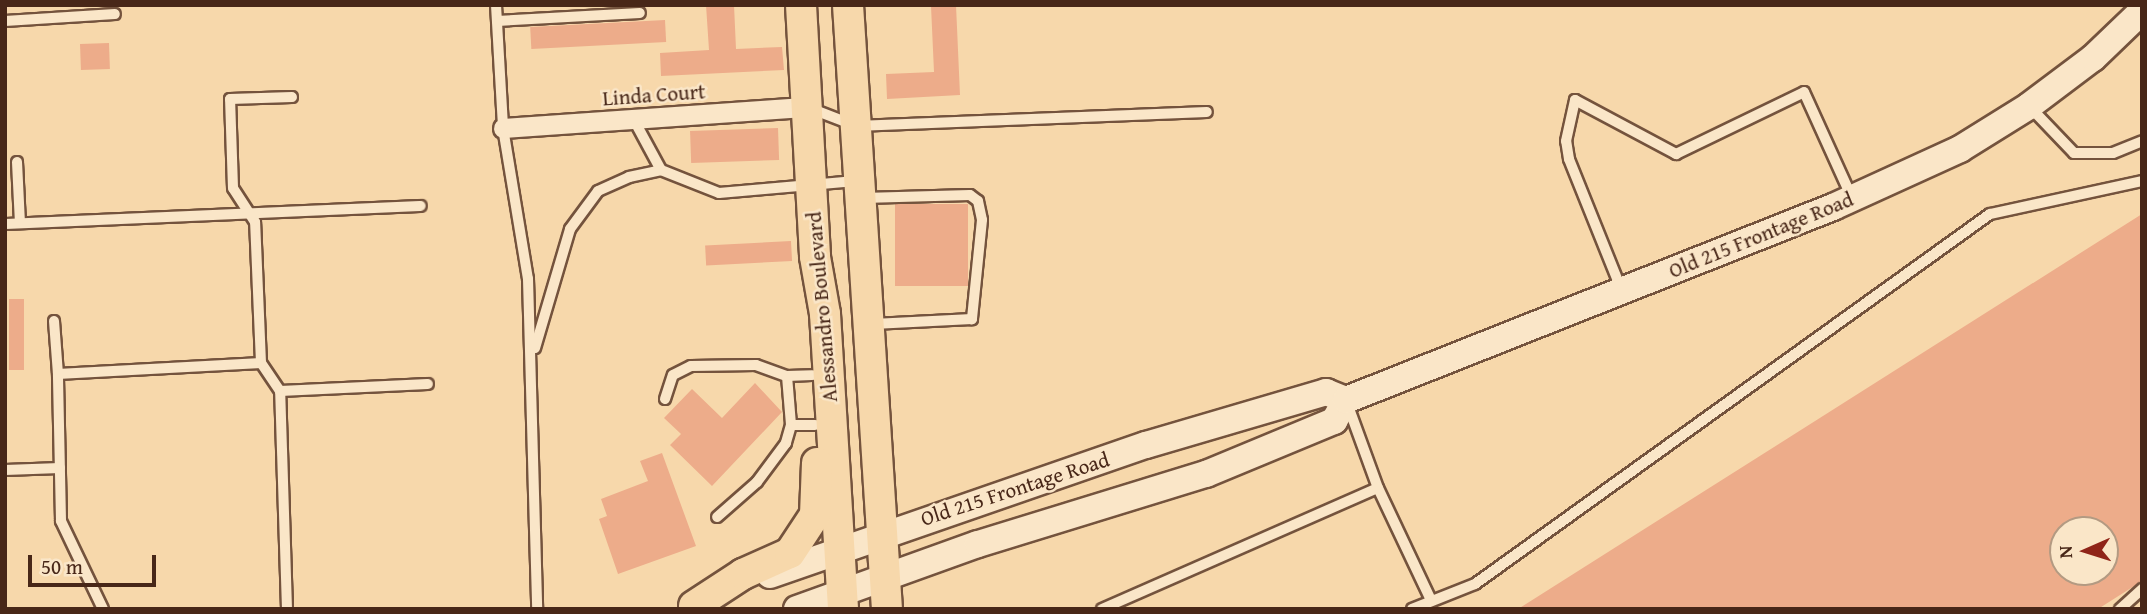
<!DOCTYPE html>
<html>
<head>
<meta charset="utf-8">
<style>
  body { margin:0 }
  #map { position:relative; width:2147px; height:614px; overflow:hidden; background:#f7d8ab; font-family:"Gentium Book Plus",serif }
  div>[style] { position:absolute }
  .building>* { inset:0; background:#edac8a; transform-origin:0 0 }
  .roads { filter:drop-shadow(2px 0 #74533d) drop-shadow(-2px 0 #74533d) drop-shadow(0 2px #74533d) drop-shadow(0 -2px #74533d) }
  .lane>* { height:10px; margin:-5px; padding:0 5px; transform-origin:5px; border-radius:5px; background:#fae6c8 }
  .street>* { height:19px; margin:-9.5px; padding:0 9.5px; transform-origin:9.5px; border-radius:9.5px; background:#fae6c8 }
  .secondary>* { height:26px; margin:-13px; padding:0 13px; transform-origin:13px; border-radius:13px; background:#fae6c8 }
  .primary>* { height:30px; margin:-15px; padding:0 15px; transform-origin:15px; border-radius:15px; background:#f7d8ab }
  span { translate:-50% -50%; white-space:nowrap; text-align:center; line-height:1.15; -webkit-text-stroke:5px #fae6c8; paint-order:stroke }
  .street-label { font-size:21px; color:#482718 }
  .frame { position:absolute; inset:0; border:7px solid #482718; pointer-events:none }
  .north { position:absolute; left:2049px; top:516px; width:70px; height:70px; box-sizing:border-box; background:#fae6c8; border:2px solid #b39a82; border-radius:50%; rotate:267deg; font-size:19px; font-weight:700; line-height:28px; text-align:center; color:#482718 }
  .north::after { content:''; display:block; margin:auto; width:24px; height:32px; background:#8f2418; clip-path:polygon(50% 0,100% 100%,50% 72%,0 100%) }
  .scale { position:absolute; left:28px; top:555px; width:128px; height:32px; box-sizing:border-box; border:4px solid #482718; border-top:0; padding-left:9px; font-size:21px; line-height:24px; white-space:nowrap; color:#482718; -webkit-text-stroke:5px #fae6c8; paint-order:stroke }
</style>
</head>
<body>
<div id="map">
  <div class="building">
    <div style="clip-path:polygon(706px 5px,734px 5px,736px 49px,782px 47px,784px 70px,661px 76px,660px 53px,709px 50px)"></div>
    <div style="clip-path:polygon(956px 5px,960px 95px,887px 99px,886px 74px,934px 72px,931px 6px)"></div>
    <div style="left:665px;top:20px;width:22px;height:135px;rotate:87deg"></div>
    <div style="left:109px;top:43px;width:26px;height:29px;rotate:88deg"></div>
    <div style="left:778px;top:128px;width:32px;height:88px;rotate:88deg"></div>
    <div style="left:968px;top:204px;width:82px;height:73px;rotate:90deg"></div>
    <div style="clip-path:polygon(evenodd,2142px 214px,2142px 581px,2098px 609px,1518px 609px,2142px 214px,2063px 530px,2105px 530px,2105px 572px,2063px 572px,2063px 530px)"></div>
    <div style="left:791px;top:241px;width:20px;height:86px;rotate:87deg"></div>
    <div style="left:9px;top:299px;width:15px;height:71px"></div>
    <div style="clip-path:polygon(755px 383px,782px 412px,712px 486px,670px 445px,681px 434px,664px 418px,692px 389px,722px 418px)"></div>
    <div style="clip-path:polygon(662px 453px,696px 546px,618px 574px,599px 519px,607px 516px,601px 499px,648px 481px,640px 461px)"></div>
  </div>
  <div class="roads">
    <div class="lane">
      <div style="left:496px;top:5px;width:123px;rotate:86.7deg"></div>
      <div style="left:503px;top:128px;width:153px;rotate:80.6deg"></div>
      <div style="left:528px;top:279px;width:330px;rotate:88.4deg"></div>
      <div style="left:5px;top:21px;width:110px;rotate:-3.6deg"></div>
      <div style="left:497px;top:21px;width:143px;rotate:-3.2deg"></div>
      <div style="left:2029px;top:106px;width:65px;rotate:46.2deg"></div>
      <div style="left:2074px;top:153px;width:39px"></div>
      <div style="left:2113px;top:153px;width:31px;rotate:-22deg"></div>
      <div style="left:812px;top:109px;width:47px;rotate:21.1deg"></div>
      <div style="left:856px;top:126px;width:351px;rotate:-2.3deg"></div>
      <div style="left:17px;top:162px;width:61px;rotate:87.2deg"></div>
      <div style="left:661px;top:170px;width:62px;rotate:21.6deg"></div>
      <div style="left:719px;top:193px;width:137px;rotate:-5deg"></div>
      <div style="left:863px;top:198px;width:107px;rotate:-1.6deg"></div>
      <div style="left:970px;top:195px;width:10px;rotate:37deg"></div>
      <div style="left:978px;top:201px;width:19px;rotate:78deg"></div>
      <div style="left:982px;top:220px;width:100px;rotate:95.8deg"></div>
      <div style="left:972px;top:319px;width:99px;rotate:177.1deg"></div>
      <div style="left:5px;top:224px;width:416px;rotate:-2.5deg"></div>
      <div style="left:1622px;top:291px;width:142px;rotate:-111.9deg"></div>
      <div style="left:1569px;top:159px;width:18px;rotate:-99deg"></div>
      <div style="left:1566px;top:141px;width:42px;rotate:-77.6deg"></div>
      <div style="left:1575px;top:100px;width:115px;rotate:28.1deg"></div>
      <div style="left:1676px;top:154px;width:142px;rotate:-25.8deg"></div>
      <div style="left:1804px;top:92px;width:116px;rotate:65.6deg"></div>
      <div style="left:54px;top:321px;width:53px;rotate:85.7deg"></div>
      <div style="left:535px;top:348px;width:124px;rotate:-73.6deg"></div>
      <div style="left:570px;top:229px;width:47px;rotate:-53.6deg"></div>
      <div style="left:598px;top:191px;width:34px;rotate:-24deg"></div>
      <div style="left:629px;top:177px;width:33px;rotate:-12deg"></div>
      <div style="left:661px;top:170px;width:57px;rotate:-118.4deg"></div>
      <div style="left:787px;top:376px;width:25px;rotate:-2deg"></div>
      <div style="left:280px;top:391px;width:148px;rotate:-2.7deg"></div>
      <div style="left:665px;top:399px;width:25px;rotate:-72deg"></div>
      <div style="left:673px;top:375px;width:20px;rotate:-27deg"></div>
      <div style="left:691px;top:366px;width:65px;rotate:-0.9deg"></div>
      <div style="left:756px;top:365px;width:33px;rotate:20deg"></div>
      <div style="left:787px;top:376px;width:49px;rotate:85.3deg"></div>
      <div style="left:791px;top:425px;width:19px;rotate:106deg"></div>
      <div style="left:786px;top:443px;width:49px;rotate:126.6deg"></div>
      <div style="left:757px;top:482px;width:53px;rotate:138.8deg"></div>
      <div style="left:1347px;top:403px;width:90px;rotate:70deg"></div>
      <div style="left:1378px;top:488px;width:124px;rotate:64.7deg"></div>
      <div style="left:791px;top:425px;width:24px"></div>
      <div style="left:5px;top:470px;width:55px;rotate:-2.1deg"></div>
      <div style="left:103px;top:609px;width:98px;rotate:-115.5deg"></div>
      <div style="left:61px;top:521px;width:147px;rotate:-91.2deg"></div>
      <div style="left:58px;top:374px;width:203px;rotate:-3.1deg"></div>
      <div style="left:287px;top:609px;width:218px;rotate:-91.8deg"></div>
      <div style="left:280px;top:391px;width:34px;rotate:-124deg"></div>
      <div style="left:261px;top:363px;width:141px;rotate:-92.4deg"></div>
      <div style="left:255px;top:222px;width:40px;rotate:-122.9deg"></div>
      <div style="left:233px;top:188px;width:89px;rotate:-91.9deg"></div>
      <div style="left:230px;top:99px;width:62px;rotate:-1.8deg"></div>
      <div style="left:1102px;top:609px;width:301px;rotate:-23.7deg"></div>
      <div style="left:1412px;top:609px;width:68px;rotate:-21.6deg"></div>
      <div style="left:1475px;top:584px;width:634px;rotate:-35.7deg"></div>
      <div style="left:1990px;top:214px;width:156px;rotate:-12.2deg"></div>
      <div style="left:2120px;top:609px;width:30px;rotate:-42deg"></div>
    </div>
    <div class="street">
      <div style="left:503px;top:128px;width:305px;rotate:-4deg"></div>
    </div>
    <div class="secondary">
      <div style="left:770px;top:575px;width:398px;rotate:-19.1deg"></div>
      <div style="left:1146px;top:445px;width:188px;rotate:-16.4deg"></div>
      <div style="left:1326px;top:392px;width:22px;rotate:22deg"></div>
      <div style="left:797px;top:609px;width:192px;rotate:-19.8deg"></div>
      <div style="left:978px;top:544px;width:239px;rotate:-17.1deg"></div>
      <div style="left:1206px;top:474px;width:139px;rotate:-22.5deg"></div>
      <div style="left:1334px;top:421px;width:24px;rotate:-60deg"></div>
      <div style="left:1346px;top:400px;width:524px;rotate:-21.62deg"></div>
      <div style="left:1833px;top:207px;width:140px;rotate:-24.5deg"></div>
      <div style="left:1960px;top:149px;width:81px;rotate:-31.9deg"></div>
      <div style="left:2029px;top:106px;width:80px;rotate:-36.9deg"></div>
      <div style="left:2093px;top:58px;width:68px;rotate:-43.8deg"></div>
    </div>
    <div class="primary">
      <div style="left:801px;top:5px;width:252px;rotate:86.8deg"></div>
      <div style="left:815px;top:257px;width:58px;rotate:80deg"></div>
      <div style="left:825px;top:314px;width:296px;rotate:86.5deg"></div>
      <div style="left:848px;top:5px;width:605px;rotate:86.31deg"></div>
      <div style="left:694px;top:606px;width:59px;rotate:-33.1deg"></div>
      <div style="left:743px;top:574px;width:51px;rotate:-24.1deg"></div>
      <div style="left:790px;top:553px;width:45px;rotate:-56.7deg"></div>
      <div style="left:815px;top:515px;width:52px;rotate:-87.8deg"></div>
    </div>
  </div>
  <div class="street-label">
    <span style="left:654px;top:95px;rotate:-4deg">Linda Court</span>
    <span style="left:1761px;top:235px;rotate:-22deg">Old 215 Frontage Road</span>
    <span style="left:822px;top:307px;rotate:-95deg">Alessandro Boulevard</span>
    <span style="left:1015px;top:489px;rotate:-18deg">Old 215 Frontage Road</span>
  </div>
  <div class="frame"></div>
  <div class="north">N</div>
  <div class="scale">50 m</div>
</div>
</body>
</html>
